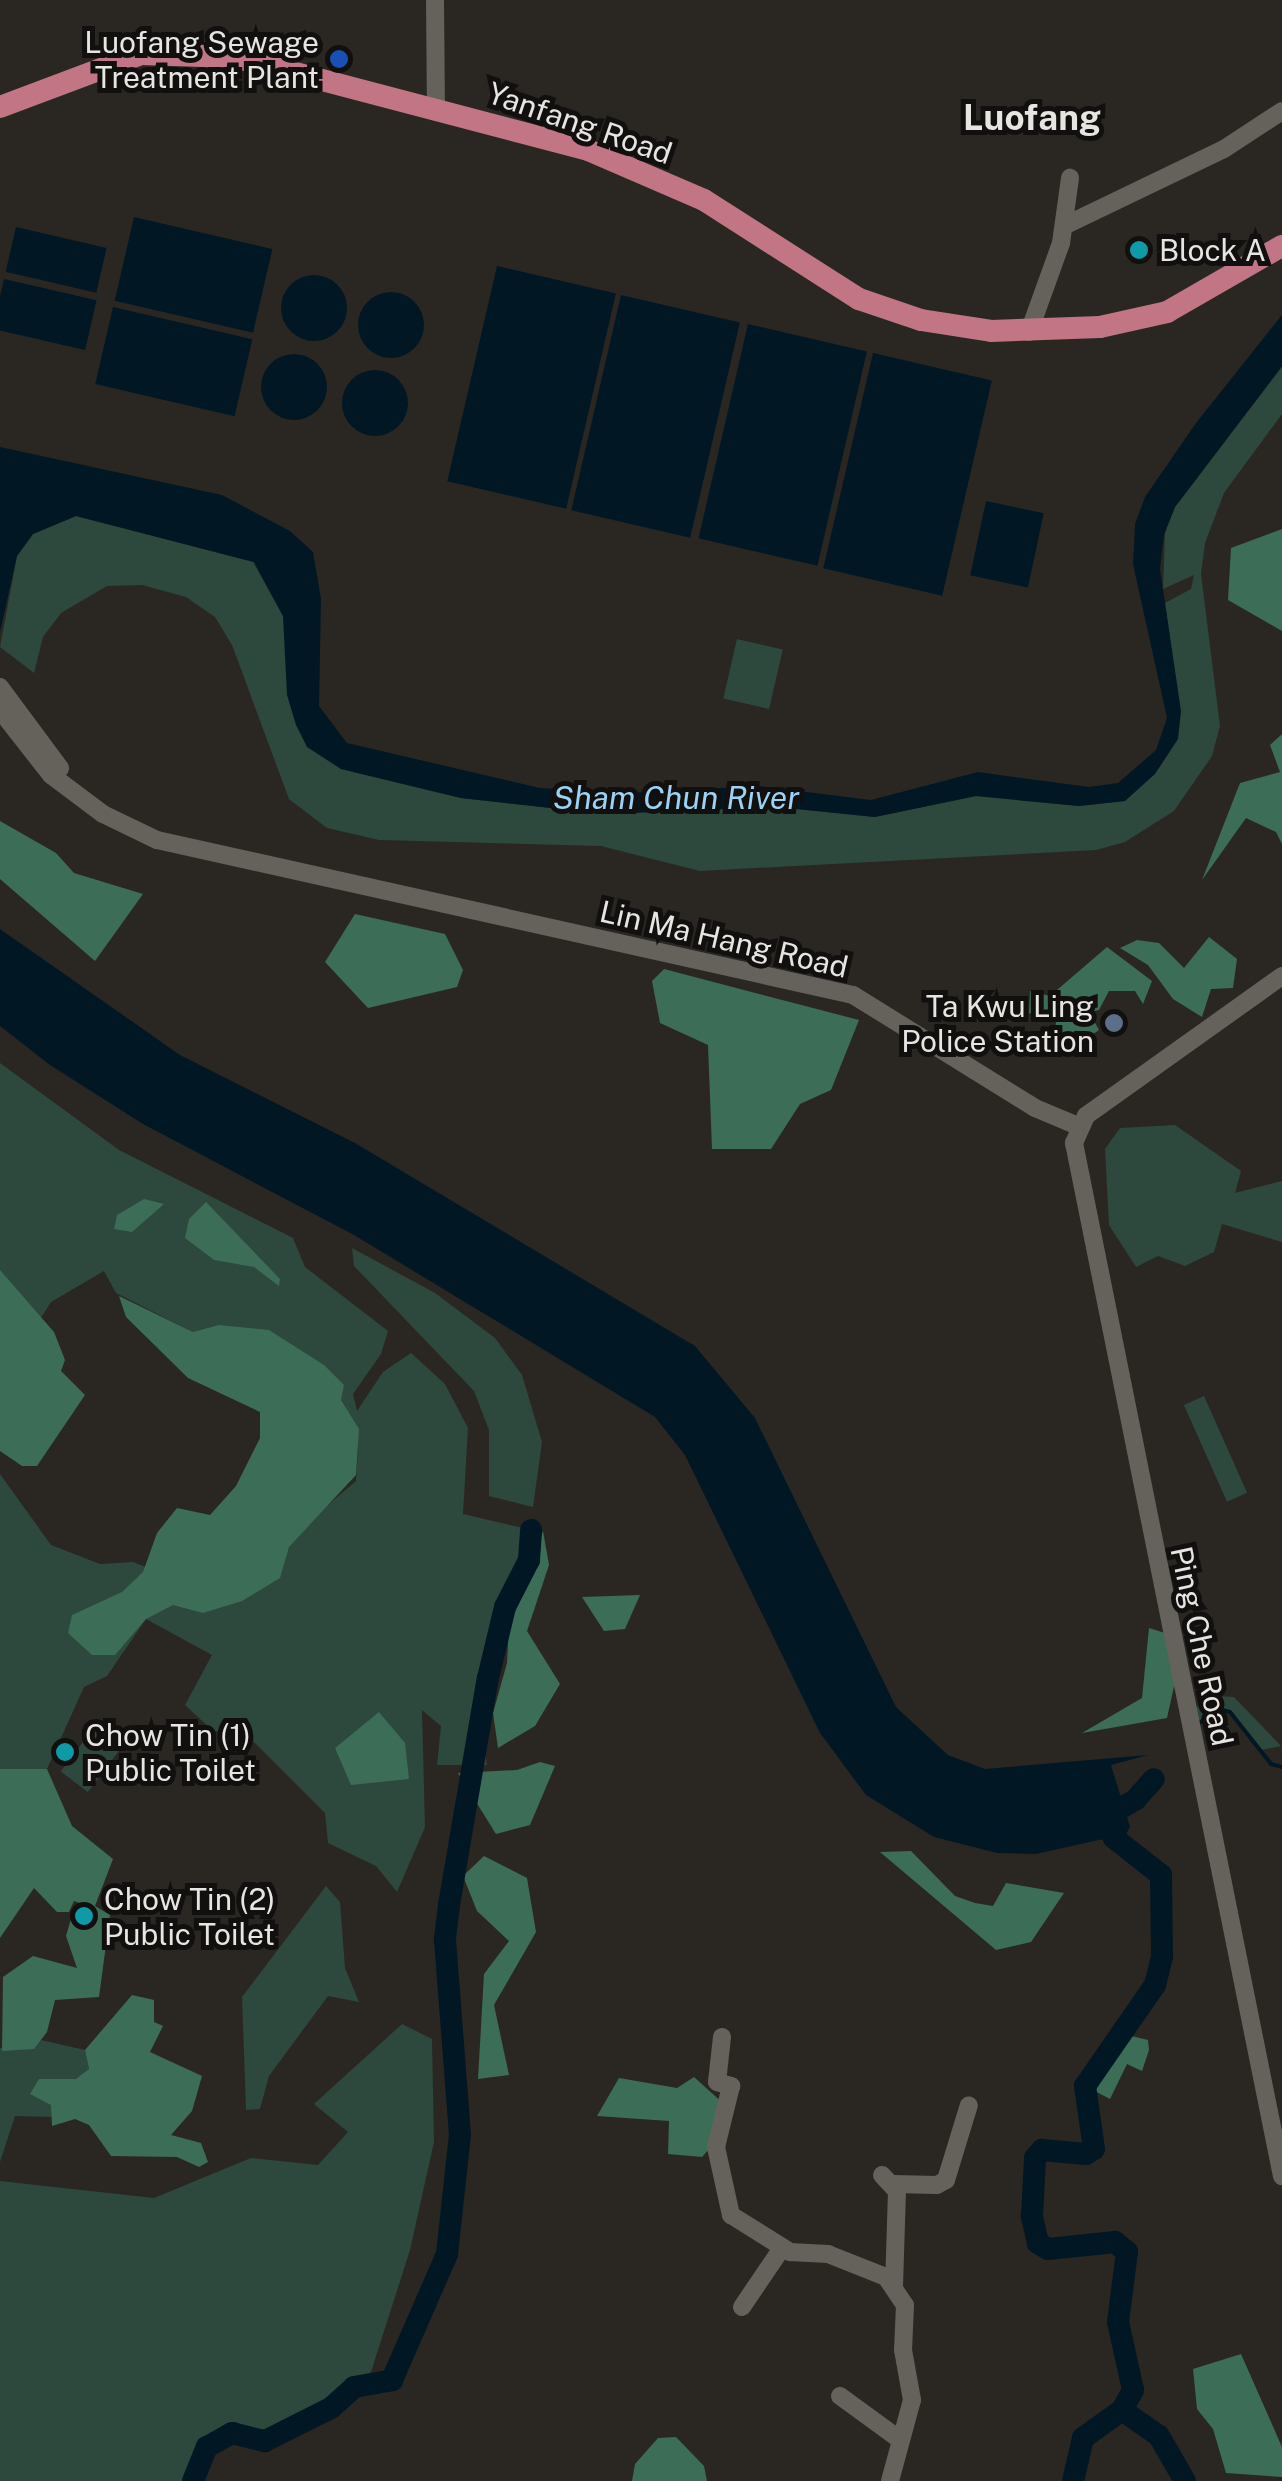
<!DOCTYPE html>
<html>
<head>
<meta charset="utf-8">
<style>
  body { margin:0 }
  #map { position:relative; width:1282px; height:2481px; overflow:hidden; background:#2a2722; font-family:"Public Sans",sans-serif }
  div>[style] { position:absolute }
  .green>* { inset:0; background:#2d483c; transform-origin:0 0 }
  .forest>* { inset:0; background:#3c6d57 }
  .water>* { inset:0; background:#021724; transform-origin:0 0 }
  .round { border-radius:50% }
  .stream>* { height:4px; margin:-2px; padding:0 2px; transform-origin:2px; border-radius:2px; background:#021724 }
  .river>* { height:22px; margin:-11px; padding:0 11px; transform-origin:11px; border-radius:11px; background:#021724 }
  .minor>* { height:18px; margin:-9px; padding:0 9px; transform-origin:9px; border-radius:9px; background:#65625c }
  .major>* { height:22px; margin:-11px; padding:0 11px; transform-origin:11px; border-radius:11px; background:#c17585 }
  .dots>* { width:28px; height:28px; translate:-50% -50%; box-sizing:border-box; border:5px solid #11100e; border-radius:50% }
  span { translate:-50% -50%; white-space:nowrap; text-align:center; line-height:1.15; -webkit-text-stroke:10px #11100e; paint-order:stroke }
  .poi-label { font-size:30px; color:#e7e5e2 }
  .right { translate:-100% -50%; text-align:right }
  .left { translate:0 -50%; text-align:left }
  .street-label { font-size:30px; color:#e7e5e2 }
  .water-label { font-size:32px; color:#9bd2f5; font-style:italic }
  .quarter-label { font-size:35px; color:#e7e5e2; font-weight:700 }
</style>
</head>
<body>
<div id="map">
  <div class="green">
    <div style="clip-path:polygon(1282px 367px,1282px 414px,1224px 493px,1205px 543px,1201px 574px,1220px 726px,1212px 756px,1174px 811px,1125px 842px,1096px 850px,700px 871px,601px 846px,379px 840px,327px 828px,289px 799px,232px 645px,215px 617px,186px 597px,142px 585px,107px 586px,61px 613px,43px 637px,34px 673px,0 647px,17px 556px,33px 534px,76px 516px,253px 562px,283px 616px,296px 725px,341px 769px,461px 798px,604px 814px,777px 807px,874px 817px,976px 796px,1079px 806px,1125px 801px,1180px 713px,1165px 603px,1191px 589px,1194px 575px,1163px 589px,1165px 532px,1175px 507px)"></div>
    <div style="left:737px;top:639px;width:47px;height:61px;rotate:13deg"></div>
    <div style="clip-path:polygon(0 1063px,119px 1150px,293px 1238px,305px 1267px,388px 1331px,381px 1354px,353px 1394px,357px 1411px,383px 1372px,411px 1353px,445px 1384px,468px 1428px,463px 1514px,531px 1530px,529px 1560px,505px 1607px,480px 1723px,487px 1765px,437px 1765px,441px 1726px,422px 1710px,425px 1827px,397px 1892px,376px 1866px,328px 1843px,325px 1813px,251px 1739px,212px 1730px,185px 1705px,212px 1655px,146px 1619px,107px 1676px,84px 1687px,47px 1769px,0 1769px,0 1474px,51px 1545px,100px 1564px,133px 1562px,220px 1597px,356px 1481px,358px 1447px,193px 1332px,116px 1293px,104px 1271px,51px 1302px,39px 1321px,0 1321px)"></div>
    <div style="clip-path:polygon(1175px 1125px,1241px 1171px,1235px 1193px,1282px 1181px,1282px 1242px,1222px 1224px,1214px 1252px,1185px 1266px,1158px 1256px,1136px 1267px,1109px 1225px,1105px 1149px,1120px 1128px)"></div>
    <div style="clip-path:polygon(352px 1248px,435px 1293px,495px 1338px,522px 1375px,542px 1442px,533px 1507px,489px 1496px,489px 1430px,474px 1391px,354px 1266px)"></div>
    <div style="left:1204px;top:1396px;width:106px;height:22px;rotate:66deg"></div>
    <div style="clip-path:polygon(1214px 1696px,1234px 1697px,1281px 1746px,1261px 1750px,1230px 1712px,1219px 1709px,1198px 1724px,1194px 1709px)"></div>
    <div style="left:95px;top:1726px;width:34px;height:57px;rotate:37deg"></div>
    <div style="clip-path:polygon(326px 1886px,340px 1902px,345px 1968px,359px 2002px,328px 1996px,269px 2076px,260px 2109px,246px 2110px,242px 1997px)"></div>
    <div style="clip-path:polygon(402px 2024px,432px 2039px,434px 2142px,410px 2250px,371px 2372px,265px 2441px,232px 2433px,212px 2444px,195px 2481px,0 2481px,0 2181px,154px 2198px,251px 2158px,318px 2165px,348px 2132px,314px 2104px)"></div>
    <div style="clip-path:polygon(41px 2040px,85px 2050px,89px 2069px,52px 2105px,53px 2117px,15px 2116px,0 2162px,0 2048px)"></div>
  </div>
  <div class="forest">
    <div style="clip-path:polygon(1282px 529px,1282px 631px,1228px 600px,1231px 548px)"></div>
    <div style="clip-path:polygon(1282px 734px,1282px 844px,1276px 832px,1246px 818px,1202px 880px,1240px 783px,1280px 772px,1270px 745px)"></div>
    <div style="clip-path:polygon(0 821px,56px 853px,74px 873px,143px 894px,95px 961px,0 879px)"></div>
    <div style="clip-path:polygon(355px 914px,445px 934px,463px 970px,457px 987px,368px 1008px,325px 962px)"></div>
    <div style="clip-path:polygon(1209px 937px,1237px 959px,1233px 988px,1211px 989px,1202px 1017px,1173px 999px,1148px 965px,1120px 948px,1137px 940px,1159px 943px,1184px 968px)"></div>
    <div style="clip-path:polygon(1107px 947px,1152px 981px,1143px 1004px,1135px 991px,1109px 991px,1099px 1010px,1089px 1012px,1099px 1030px,1078px 1044px,1055px 1038px,1056px 1021px,1029px 1013px,1030px 991px,1050px 996px)"></div>
    <div style="clip-path:polygon(664px 969px,859px 1020px,831px 1090px,800px 1104px,771px 1149px,712px 1149px,708px 1045px,660px 1023px,652px 981px)"></div>
    <div style="clip-path:polygon(144px 1199px,164px 1204px,132px 1232px,114px 1229px,117px 1215px)"></div>
    <div style="clip-path:polygon(206px 1202px,280px 1279px,279px 1286px,254px 1267px,214px 1260px,185px 1238px,189px 1219px)"></div>
    <div style="clip-path:polygon(0 1270px,54px 1332px,65px 1360px,61px 1371px,85px 1395px,37px 1466px,22px 1466px,0 1451px)"></div>
    <div style="clip-path:polygon(119px 1296px,193px 1332px,219px 1325px,269px 1330px,324px 1365px,344px 1385px,341px 1400px,359px 1429px,356px 1475px,289px 1547px,280px 1578px,242px 1601px,203px 1613px,173px 1605px,146px 1619px,115px 1655px,92px 1655px,68px 1633px,72px 1615px,122px 1592px,143px 1572px,157px 1533px,177px 1508px,210px 1515px,236px 1486px,260px 1438px,260px 1412px,188px 1378px,126px 1317px)"></div>
    <div style="clip-path:polygon(543px 1531px,549px 1565px,527px 1631px,560px 1684px,535px 1726px,498px 1748px,493px 1713px,507px 1663px,509px 1623px)"></div>
    <div style="clip-path:polygon(640px 1595px,625px 1629px,604px 1631px,582px 1597px)"></div>
    <div style="clip-path:polygon(1149px 1628px,1165px 1633px,1175px 1682px,1167px 1718px,1082px 1733px,1142px 1698px)"></div>
    <div style="clip-path:polygon(379px 1712px,405px 1743px,409px 1779px,351px 1785px,335px 1748px)"></div>
    <div style="clip-path:polygon(540px 1762px,555px 1766px,530px 1825px,496px 1834px,458px 1773px,517px 1770px)"></div>
    <div style="clip-path:polygon(0 1769px,47px 1769px,72px 1826px,113px 1859px,95px 1906px,110px 1915px,99px 1997px,55px 2000px,47px 2032px,34px 2049px,2px 2051px,3px 1977px,33px 1956px,77px 1968px,66px 1936px,71px 1919px,94px 1908px,74px 1901px,69px 1912px,57px 1912px,34px 1888px,0 1938px)"></div>
    <div style="clip-path:polygon(911px 1851px,955px 1896px,975px 1903px,993px 1906px,1006px 1883px,1064px 1893px,1031px 1942px,996px 1950px,880px 1852px)"></div>
    <div style="clip-path:polygon(484px 1856px,527px 1878px,536px 1932px,494px 2005px,509px 2075px,478px 2079px,484px 1974px,509px 1941px,477px 1911px,463px 1876px)"></div>
    <div style="clip-path:polygon(132px 1995px,154px 2000px,154px 2022px,163px 2026px,150px 2052px,202px 2076px,192px 2111px,171px 2135px,201px 2143px,208px 2162px,199px 2167px,177px 2157px,111px 2156px,89px 2125px,75px 2119px,52px 2126px,51px 2105px,30px 2094px,39px 2079px,76px 2079px,89px 2069px,85px 2050px)"></div>
    <div style="clip-path:polygon(1123px 2034px,1148px 2040px,1149px 2050px,1142px 2071px,1127px 2064px,1110px 2099px,1085px 2086px)"></div>
    <div style="clip-path:polygon(694px 2077px,725px 2105px,728px 2128px,702px 2157px,668px 2154px,669px 2121px,597px 2116px,619px 2078px,677px 2088px)"></div>
    <div style="clip-path:polygon(1241px 2354px,1282px 2447px,1282px 2477px,1226px 2473px,1213px 2429px,1197px 2409px,1193px 2369px)"></div>
    <div style="clip-path:polygon(676px 2437px,704px 2466px,707px 2481px,632px 2481px,635px 2464px,658px 2438px)"></div>
  </div>
  <div class="water">
    <div style="left:134px;top:217px;width:142px;height:86px;rotate:13deg"></div>
    <div style="left:16px;top:227px;width:93px;height:46px;rotate:13deg"></div>
    <div style="left:497px;top:266px;width:122px;height:221px;rotate:13deg"></div>
    <div class="round" style="left:281px;top:275px;width:66px;height:66px"></div>
    <div style="left:4px;top:279px;width:95px;height:51px;rotate:13deg"></div>
    <div class="round" style="left:358px;top:292px;width:66px;height:66px"></div>
    <div style="left:621px;top:295px;width:122px;height:221px;rotate:13deg"></div>
    <div style="left:113px;top:307px;width:143px;height:79px;rotate:13deg"></div>
    <div style="clip-path:polygon(1282px 315px,1282px 366px,1175px 507px,1164px 535px,1160px 569px,1181px 711px,1178px 739px,1155px 774px,1125px 801px,1079px 806px,976px 796px,875px 817px,777px 807px,604px 814px,461px 798px,341px 769px,307px 747px,296px 725px,287px 695px,283px 616px,254px 562px,76px 516px,33px 534px,17px 556px,0 632px,0 447px,222px 495px,290px 531px,313px 552px,321px 599px,319px 706px,347px 743px,540px 788px,627px 793px,759px 786px,871px 800px,978px 772px,1089px 787px,1118px 783px,1156px 750px,1167px 718px,1133px 564px,1135px 524px,1145px 497px,1196px 423px)"></div>
    <div style="left:748px;top:324px;width:122px;height:220px;rotate:13deg"></div>
    <div style="left:873px;top:353px;width:122px;height:221px;rotate:13deg"></div>
    <div class="round" style="left:261px;top:354px;width:66px;height:66px"></div>
    <div class="round" style="left:342px;top:370px;width:66px;height:66px"></div>
    <div style="left:986px;top:501px;width:59px;height:76px;rotate:12deg"></div>
    <div style="clip-path:polygon(0 929px,180px 1055px,355px 1143px,695px 1346px,755px 1418px,896px 1707px,948px 1755px,985px 1769px,1148px 1755px,1111px 1765px,1130px 1827px,1126px 1834px,1036px 1854px,997px 1853px,934px 1837px,866px 1795px,820px 1733px,685px 1455px,655px 1417px,354px 1235px,143px 1124px,50px 1065px,0 1026px)"></div>
  </div>
  <div class="stream">
    <div style="left:1198px;top:1724px;width:26px;rotate:-36deg"></div>
    <div style="left:1219px;top:1709px;width:11px;rotate:15deg"></div>
    <div style="left:1230px;top:1712px;width:66px;rotate:51.7deg"></div>
    <div style="left:1271px;top:1764px;width:11px;rotate:15deg"></div>
  </div>
  <div class="river">
    <div style="left:1098px;top:1821px;width:43px;rotate:-29.6deg"></div>
    <div style="left:1135px;top:1800px;width:28px;rotate:-48deg"></div>
    <div style="left:1122px;top:2410px;width:45px;rotate:35.1deg"></div>
    <div style="left:1159px;top:2436px;width:52px;rotate:60deg"></div>
    <div style="left:193px;top:2481px;width:37px;rotate:-68deg"></div>
    <div style="left:207px;top:2447px;width:29px;rotate:-29deg"></div>
    <div style="left:232px;top:2433px;width:34px;rotate:14deg"></div>
    <div style="left:265px;top:2441px;width:74px;rotate:-26.6deg"></div>
    <div style="left:331px;top:2408px;width:31px;rotate:-42deg"></div>
    <div style="left:354px;top:2387px;width:39px;rotate:-10deg"></div>
    <div style="left:392px;top:2380px;width:137px;rotate:-66.4deg"></div>
    <div style="left:447px;top:2254px;width:120px;rotate:-83.8deg"></div>
    <div style="left:460px;top:2135px;width:198px;rotate:-94.4deg"></div>
    <div style="left:445px;top:1938px;width:33px;rotate:-83deg"></div>
    <div style="left:449px;top:1905px;width:230px;rotate:-80.3deg"></div>
    <div style="left:488px;top:1678px;width:73px;rotate:-76.5deg"></div>
    <div style="left:505px;top:1607px;width:53px;rotate:-62.9deg"></div>
    <div style="left:529px;top:1560px;width:30px;rotate:-86deg"></div>
    <div style="left:1073px;top:2481px;width:44px;rotate:-76.9deg"></div>
    <div style="left:1083px;top:2438px;width:48px;rotate:-35.7deg"></div>
    <div style="left:1122px;top:2410px;width:23px;rotate:-61deg"></div>
    <div style="left:1133px;top:2390px;width:70px;rotate:-102.4deg"></div>
    <div style="left:1118px;top:2322px;width:71px;rotate:-82.7deg"></div>
    <div style="left:1127px;top:2252px;width:16px;rotate:-140deg"></div>
    <div style="left:1115px;top:2242px;width:67px;rotate:174deg"></div>
    <div style="left:1048px;top:2249px;width:12px;rotate:-149deg"></div>
    <div style="left:1038px;top:2243px;width:28px;rotate:-103deg"></div>
    <div style="left:1032px;top:2216px;width:58px;rotate:-87deg"></div>
    <div style="left:1035px;top:2158px;width:11px;rotate:-49deg"></div>
    <div style="left:1042px;top:2150px;width:44px;rotate:5.2deg"></div>
    <div style="left:1086px;top:2154px;width:9px;rotate:-32deg"></div>
    <div style="left:1094px;top:2149px;width:64px;rotate:-98.1deg"></div>
    <div style="left:1085px;top:2086px;width:123px;rotate:-55.3deg"></div>
    <div style="left:1155px;top:1985px;width:29px;rotate:-76deg"></div>
    <div style="left:1162px;top:1957px;width:82px;rotate:-90.7deg"></div>
    <div style="left:1161px;top:1875px;width:60px;rotate:-141.8deg"></div>
    <div style="left:1114px;top:1838px;width:21px;rotate:-118deg"></div>
  </div>
  <div class="minor">
    <div style="left:435px;top:0;width:109px;rotate:89.5deg"></div>
    <div style="left:1066px;top:225px;width:175px;rotate:-25.7deg"></div>
    <div style="left:1224px;top:149px;width:69px;rotate:-33.2deg"></div>
    <div style="left:1029px;top:332px;width:95px;rotate:-70.2deg"></div>
    <div style="left:1061px;top:243px;width:66px;rotate:-82.1deg"></div>
    <div style="left:0;top:687px;width:101px;rotate:53.5deg"></div>
    <div style="left:0;top:710px;width:83px;rotate:51.9deg"></div>
    <div style="left:51px;top:775px;width:65px;rotate:36.9deg"></div>
    <div style="left:103px;top:814px;width:60px;rotate:25.7deg"></div>
    <div style="left:157px;top:840px;width:713px;rotate:12.55deg"></div>
    <div style="left:853px;top:995px;width:214px;rotate:31.8deg"></div>
    <div style="left:1035px;top:1108px;width:47px;rotate:22.7deg"></div>
    <div style="left:1282px;top:976px;width:241px;rotate:144.5deg"></div>
    <div style="left:1086px;top:1116px;width:30px;rotate:114deg"></div>
    <div style="left:1074px;top:1143px;width:1054px;rotate:78.62deg"></div>
    <div style="left:722px;top:2037px;width:45px;rotate:96.3deg"></div>
    <div style="left:717px;top:2082px;width:15px;rotate:16deg"></div>
    <div style="left:731px;top:2086px;width:63px;rotate:103.8deg"></div>
    <div style="left:716px;top:2147px;width:70px;rotate:77.6deg"></div>
    <div style="left:731px;top:2215px;width:70px;rotate:32.1deg"></div>
    <div style="left:790px;top:2252px;width:38px;rotate:3deg"></div>
    <div style="left:828px;top:2254px;width:62px;rotate:21.6deg"></div>
    <div style="left:886px;top:2277px;width:34px;rotate:56deg"></div>
    <div style="left:905px;top:2305px;width:45px;rotate:92.5deg"></div>
    <div style="left:903px;top:2350px;width:51px;rotate:79.8deg"></div>
    <div style="left:912px;top:2400px;width:84px;rotate:105.2deg"></div>
    <div style="left:882px;top:2175px;width:22px;rotate:47deg"></div>
    <div style="left:897px;top:2191px;width:93px;rotate:91.8deg"></div>
    <div style="left:893px;top:2184px;width:44px;rotate:1.3deg"></div>
    <div style="left:937px;top:2185px;width:10px;rotate:-29deg"></div>
    <div style="left:946px;top:2180px;width:78px;rotate:-73deg"></div>
    <div style="left:742px;top:2307px;width:71px;rotate:-55.9deg"></div>
    <div style="left:840px;top:2396px;width:73px;rotate:36.1deg"></div>
  </div>
  <div class="major">
    <div style="left:0;top:107px;width:151px;rotate:-20.6deg"></div>
    <div style="left:141px;top:54px;width:93px;rotate:1.8deg"></div>
    <div style="left:234px;top:57px;width:366px;rotate:14.7deg"></div>
    <div style="left:588px;top:150px;width:126px;rotate:23.3deg"></div>
    <div style="left:704px;top:200px;width:184px;rotate:32.6deg"></div>
    <div style="left:859px;top:299px;width:65px;rotate:18.7deg"></div>
    <div style="left:921px;top:320px;width:71px;rotate:8.9deg"></div>
    <div style="left:991px;top:331px;width:109px;rotate:-2.1deg"></div>
    <div style="left:1100px;top:327px;width:69px;rotate:-12.6deg"></div>
    <div style="left:1167px;top:312px;width:133px;rotate:-29.9deg"></div>
  </div>
  <div class="dots">
    <div style="left:339px;top:59px;background:#1a4fb4"></div>
    <div style="left:1139px;top:250px;background:#0f9aa8"></div>
    <div style="left:1114px;top:1023px;background:#5c6f8a"></div>
    <div style="left:65px;top:1752px;background:#0f9aa8"></div>
    <div style="left:84px;top:1916px;background:#0f9aa8"></div>
  </div>
  <div class="poi-label">
    <span class="right" style="left:319px;top:59px">Luofang Sewage<br>Treatment Plant</span>
    <span class="left" style="left:1159px;top:250px">Block A</span>
    <span class="right" style="left:1094px;top:1023px">Ta Kwu Ling<br>Police Station</span>
    <span class="left" style="left:85px;top:1752px">Chow Tin (1)<br>Public Toilet</span>
    <span class="left" style="left:104px;top:1916px">Chow Tin (2)<br>Public Toilet</span>
  </div>
  <div class="street-label">
    <span style="left:580px;top:123px;rotate:19deg">Yanfang Road</span>
    <span style="left:724px;top:939px;rotate:13deg">Lin Ma Hang Road</span>
    <span style="left:1202px;top:1646px;rotate:78deg">Ping Che Road</span>
  </div>
  <div class="water-label">
    <span style="left:676px;top:798px">Sham Chun River</span>
  </div>
  <div class="quarter-label">
    <span style="left:1032px;top:118px">Luofang</span>
  </div>
</div>
</body>
</html>
